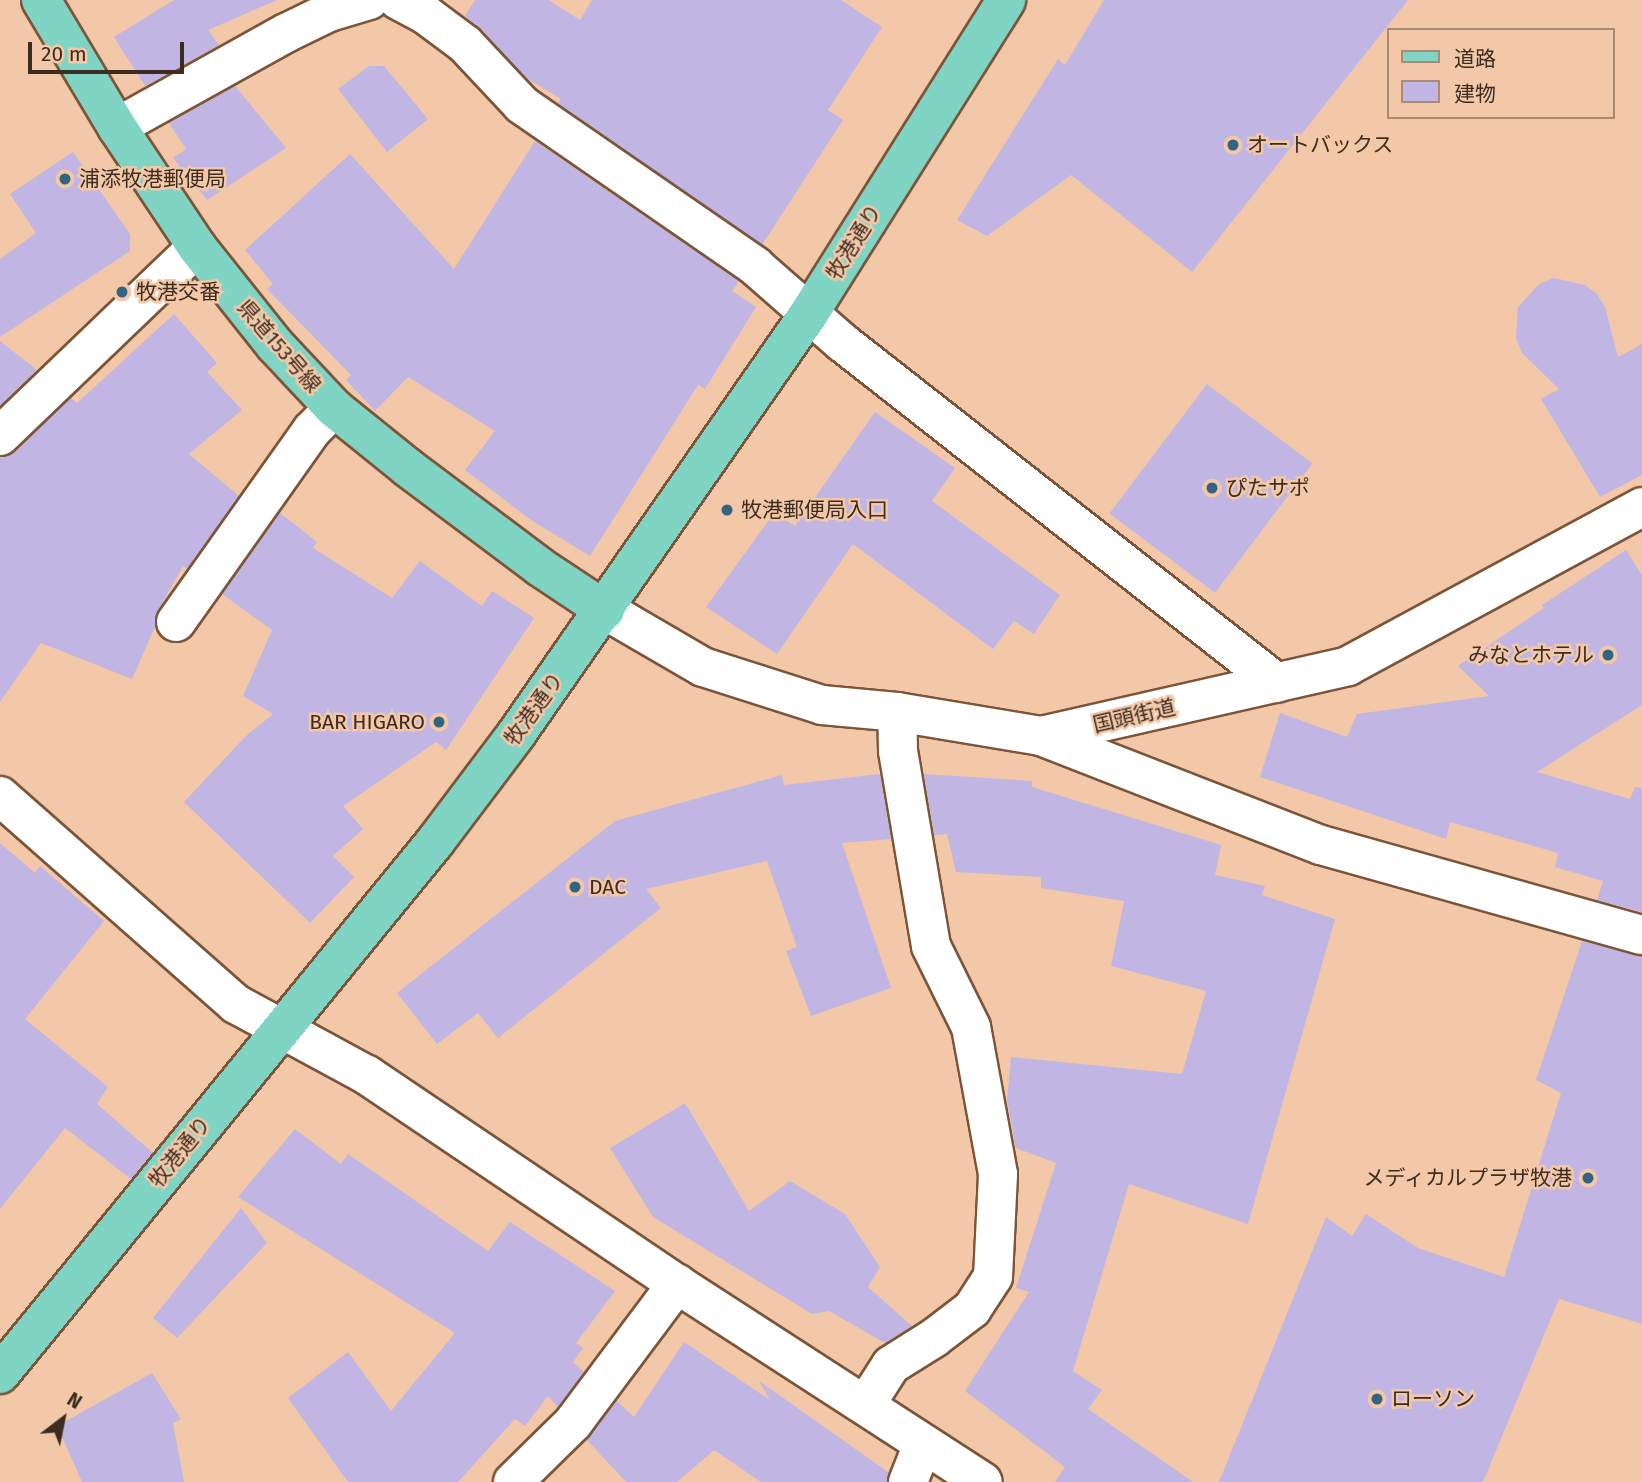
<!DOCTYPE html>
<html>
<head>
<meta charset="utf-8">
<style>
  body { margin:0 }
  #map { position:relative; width:1642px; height:1482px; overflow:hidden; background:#f3c8a8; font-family:"Fira Sans","Noto Sans JP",sans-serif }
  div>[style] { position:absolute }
  .building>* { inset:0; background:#c1b5e3; transform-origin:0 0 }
  .roads { filter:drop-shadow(2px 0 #7b5539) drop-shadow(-2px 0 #7b5539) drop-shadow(0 2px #7b5539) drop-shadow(0 -2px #7b5539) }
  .minor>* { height:38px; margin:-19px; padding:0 19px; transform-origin:19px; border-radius:19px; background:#fff }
  .major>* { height:38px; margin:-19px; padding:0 19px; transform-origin:19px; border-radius:19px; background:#7fd4c4 }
  .dots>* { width:19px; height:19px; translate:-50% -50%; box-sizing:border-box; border:4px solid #f3c8a8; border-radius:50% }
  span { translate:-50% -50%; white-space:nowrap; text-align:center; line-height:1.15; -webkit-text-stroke:5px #f3c8a8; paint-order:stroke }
  .poi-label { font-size:21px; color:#3d2c20 }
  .left { translate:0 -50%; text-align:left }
  .right { translate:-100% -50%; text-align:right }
  .street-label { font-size:21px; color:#3d2c20 }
  .legend { position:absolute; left:1387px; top:28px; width:228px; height:91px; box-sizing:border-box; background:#f3c8a8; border:2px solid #aa8a72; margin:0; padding:9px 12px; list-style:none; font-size:21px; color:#3d2c20 }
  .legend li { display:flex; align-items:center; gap:14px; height:35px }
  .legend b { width:35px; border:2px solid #aa8a72 }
  .north { position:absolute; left:28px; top:1384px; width:70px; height:70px; -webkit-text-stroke:5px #f3c8a8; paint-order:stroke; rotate:32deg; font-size:19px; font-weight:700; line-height:28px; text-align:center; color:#3d2c20 }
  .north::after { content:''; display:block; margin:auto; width:24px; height:32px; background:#3d2c20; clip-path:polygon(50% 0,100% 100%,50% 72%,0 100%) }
  .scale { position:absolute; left:28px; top:42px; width:156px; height:32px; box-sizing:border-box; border:4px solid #3d2c20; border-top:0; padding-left:9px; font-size:21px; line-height:24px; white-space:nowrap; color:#3d2c20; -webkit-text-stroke:5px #f3c8a8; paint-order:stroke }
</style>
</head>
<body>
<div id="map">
  <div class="building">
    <div style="clip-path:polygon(174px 0,277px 0,208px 30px,219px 45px,145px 86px,114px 37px)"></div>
    <div style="clip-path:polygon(475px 0,549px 0,580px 20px,592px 0,841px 0,882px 27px,828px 110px,843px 120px,762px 245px,558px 103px,561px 99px,525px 77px,481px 29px,465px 16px)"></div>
    <div style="clip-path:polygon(1104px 0,1408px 0,1192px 272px,1071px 175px,987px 236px,957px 220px,1058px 59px,1065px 65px)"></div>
    <div style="clip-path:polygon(369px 66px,384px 66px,428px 119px,387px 152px,338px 89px)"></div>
    <div style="clip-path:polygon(235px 86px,286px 148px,207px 200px,173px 158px,186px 149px,169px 123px)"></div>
    <div style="clip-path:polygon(535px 141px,739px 281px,732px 291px,756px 307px,705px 389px,698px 385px,590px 556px,531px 520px,465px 470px,495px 431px,408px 377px,375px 411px,346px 380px,351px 375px,267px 289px,273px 284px,245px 250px,350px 154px,454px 269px)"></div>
    <div style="clip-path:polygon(73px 152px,130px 234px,130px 251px,0 337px,0 259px,36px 233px,10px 194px)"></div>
    <div style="clip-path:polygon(1554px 278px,1585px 285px,1597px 294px,1605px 307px,1618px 357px,1642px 344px,1642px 475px,1600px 497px,1541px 399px,1559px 389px,1522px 353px,1516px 338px,1518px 307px,1539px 284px)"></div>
    <div style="clip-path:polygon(174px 314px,217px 363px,207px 372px,242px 410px,189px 454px,239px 496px,187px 569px,183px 566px,158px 610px,155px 627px,132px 679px,41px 643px,0 702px,0 457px,15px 452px,71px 398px,77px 403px)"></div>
    <div style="clip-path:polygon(0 341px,37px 370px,0 406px)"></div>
    <div style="left:1207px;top:384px;width:132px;height:162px;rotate:37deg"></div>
    <div style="clip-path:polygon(875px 412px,955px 468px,932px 501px,1060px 595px,1034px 634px,1014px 621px,993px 649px,853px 544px,777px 654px,706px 607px,774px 513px,795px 526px)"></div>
    <div style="clip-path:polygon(280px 513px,317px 542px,313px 548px,392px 598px,420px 561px,482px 606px,492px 591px,534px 618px,446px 750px,436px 742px,343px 806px,363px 829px,333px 856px,354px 877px,310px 923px,184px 802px,246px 736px,273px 714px,243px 696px,272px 630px,222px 594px)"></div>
    <div style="clip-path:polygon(1626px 550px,1642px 575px,1642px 705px,1537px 772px,1630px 799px,1635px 787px,1642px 788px,1642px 912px,1597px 900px,1603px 881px,1555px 867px,1558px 853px,1450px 822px,1446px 839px,1260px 777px,1280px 713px,1347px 737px,1357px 714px,1489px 696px,1458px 666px,1544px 608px,1542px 605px)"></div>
    <div style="clip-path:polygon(880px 774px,891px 839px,842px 843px,891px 988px,811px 1016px,786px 951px,797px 947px,767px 861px,646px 889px,661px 908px,498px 1038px,478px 1013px,437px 1044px,397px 993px,615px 821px,782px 775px,784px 785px)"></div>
    <div style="clip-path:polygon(924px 774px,1032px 781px,1032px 787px,1221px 845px,1215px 875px,1265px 886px,1262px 895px,1335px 919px,1248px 1224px,1129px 1184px,1073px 1371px,1102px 1390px,1088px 1409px,1193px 1482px,1055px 1482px,1065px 1467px,965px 1391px,1029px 1292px,1016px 1288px,1056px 1163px,1016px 1148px,1007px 1100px,1011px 1057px,1182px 1074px,1206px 991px,1111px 966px,1124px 901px,1041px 888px,1041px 877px,956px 872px,947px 834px,934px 835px)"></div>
    <div style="clip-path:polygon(0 843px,35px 873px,40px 866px,104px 921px,25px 1019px,108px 1087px,97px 1104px,153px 1153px,131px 1179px,65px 1128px,0 1209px)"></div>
    <div style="clip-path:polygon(1582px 941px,1642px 956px,1642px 1324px,1559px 1299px,1483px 1482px,1219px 1482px,1326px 1217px,1352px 1236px,1366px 1214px,1418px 1248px,1504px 1277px,1561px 1093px,1536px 1080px)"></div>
    <div style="clip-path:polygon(685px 1103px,749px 1211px,790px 1181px,845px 1214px,880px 1267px,868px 1287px,912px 1326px,885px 1343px,829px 1311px,812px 1314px,653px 1217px,610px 1148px)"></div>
    <div style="clip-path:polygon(295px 1129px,341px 1164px,348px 1154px,488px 1251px,510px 1222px,615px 1291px,576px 1343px,583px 1348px,573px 1362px,584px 1372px,558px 1407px,548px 1396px,525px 1426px,515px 1419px,458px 1482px,348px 1482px,288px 1398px,348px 1352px,391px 1411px,455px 1333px,238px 1197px)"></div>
    <div style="clip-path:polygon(241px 1208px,267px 1243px,177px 1338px,153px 1318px)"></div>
    <div style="clip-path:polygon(684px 1342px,770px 1400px,759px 1381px,888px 1472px,887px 1482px,761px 1482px,714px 1450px,677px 1482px,626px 1482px,587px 1440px,617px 1401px,634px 1417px)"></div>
    <div style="clip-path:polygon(152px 1373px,181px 1419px,173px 1423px,184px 1482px,82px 1482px,57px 1426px)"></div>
  </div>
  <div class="roads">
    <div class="minor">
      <div style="left:398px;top:0;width:32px;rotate:28deg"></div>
      <div style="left:426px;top:15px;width:49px;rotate:36.6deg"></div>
      <div style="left:465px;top:44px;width:83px;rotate:46.9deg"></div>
      <div style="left:522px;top:105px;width:283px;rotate:34.6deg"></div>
      <div style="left:755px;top:266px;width:117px;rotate:41.2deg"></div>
      <div style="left:843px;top:343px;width:551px;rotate:38.08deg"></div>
      <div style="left:117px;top:127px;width:193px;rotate:-29.1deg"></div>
      <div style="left:286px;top:33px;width:48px;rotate:-26deg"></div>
      <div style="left:329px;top:12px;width:42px;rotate:-16.7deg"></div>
      <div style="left:0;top:436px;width:273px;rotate:-43.8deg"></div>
      <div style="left:605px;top:610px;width:113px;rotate:30.2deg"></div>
      <div style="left:703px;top:667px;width:125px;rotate:17.7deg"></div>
      <div style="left:822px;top:705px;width:75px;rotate:5.3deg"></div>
      <div style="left:897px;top:712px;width:146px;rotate:9.5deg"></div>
      <div style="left:1041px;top:736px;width:315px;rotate:-12.8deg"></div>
      <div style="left:1348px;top:666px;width:334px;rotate:-28.4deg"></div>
      <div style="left:176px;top:622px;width:235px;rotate:-54.7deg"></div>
      <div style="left:312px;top:430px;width:31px;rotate:-45deg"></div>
      <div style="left:1041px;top:736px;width:300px;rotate:21.3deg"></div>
      <div style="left:1321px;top:845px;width:333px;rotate:15.7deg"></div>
      <div style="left:0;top:796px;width:315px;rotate:41.4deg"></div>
      <div style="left:236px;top:1004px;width:149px;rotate:28.5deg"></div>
      <div style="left:367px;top:1075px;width:374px;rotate:34deg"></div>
      <div style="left:677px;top:1284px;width:364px;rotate:32.9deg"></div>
      <div style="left:866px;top:1404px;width:46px;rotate:-57.3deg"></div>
      <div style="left:891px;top:1365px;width:51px;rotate:-32.1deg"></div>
      <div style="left:934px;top:1338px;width:48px;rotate:-37.3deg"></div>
      <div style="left:972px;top:1309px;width:38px;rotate:-57deg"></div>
      <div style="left:993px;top:1277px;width:103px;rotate:-87.2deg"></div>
      <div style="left:998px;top:1174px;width:149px;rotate:-100.4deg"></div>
      <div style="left:971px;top:1027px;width:90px;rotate:-116.3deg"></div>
      <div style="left:931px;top:946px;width:198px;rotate:-99.6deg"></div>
      <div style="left:898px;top:751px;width:39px;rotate:-91deg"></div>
      <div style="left:513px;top:1482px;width:84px;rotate:-44.5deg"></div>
      <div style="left:573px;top:1423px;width:174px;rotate:-53.2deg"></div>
      <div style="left:908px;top:1482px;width:41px;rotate:-68.5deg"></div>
    </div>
    <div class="major">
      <div style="left:41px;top:0;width:148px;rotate:59.1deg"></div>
      <div style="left:117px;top:127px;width:144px;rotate:56.3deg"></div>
      <div style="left:197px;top:247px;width:125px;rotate:51.5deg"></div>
      <div style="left:275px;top:345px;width:86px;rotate:46.9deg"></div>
      <div style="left:334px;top:408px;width:94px;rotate:38.9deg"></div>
      <div style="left:407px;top:467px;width:166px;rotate:36.9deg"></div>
      <div style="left:540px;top:567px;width:78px;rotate:33.5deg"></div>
      <div style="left:0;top:1374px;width:687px;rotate:-50.73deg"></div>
      <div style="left:435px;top:842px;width:136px;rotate:-53deg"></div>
      <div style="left:517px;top:733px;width:509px;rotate:-55.16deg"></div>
      <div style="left:808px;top:315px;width:372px;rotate:-57.8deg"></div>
    </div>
  </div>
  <div class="dots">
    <div style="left:1233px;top:145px;background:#326481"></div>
    <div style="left:65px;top:179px;background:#326481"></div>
    <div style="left:122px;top:292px;background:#326481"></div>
    <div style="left:1212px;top:488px;background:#326481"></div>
    <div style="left:727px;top:510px;background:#326481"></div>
    <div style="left:1608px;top:655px;background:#326481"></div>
    <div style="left:439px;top:722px;background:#326481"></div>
    <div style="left:575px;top:887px;background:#326481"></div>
    <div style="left:1588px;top:1178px;background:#326481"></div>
    <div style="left:1377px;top:1399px;background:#326481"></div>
  </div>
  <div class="poi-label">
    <span class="left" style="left:1247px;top:145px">オートバックス</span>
    <span class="left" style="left:79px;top:179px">浦添牧港郵便局</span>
    <span class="left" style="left:136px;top:292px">牧港交番</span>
    <span class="left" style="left:1226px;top:488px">ぴたサポ</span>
    <span class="left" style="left:741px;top:510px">牧港郵便局入口</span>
    <span class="right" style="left:1594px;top:655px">みなとホテル</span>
    <span class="right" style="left:425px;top:722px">BAR HIGARO</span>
    <span class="left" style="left:589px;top:887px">DAC</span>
    <span class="right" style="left:1572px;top:1178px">メディカルプラザ牧港</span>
    <span class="left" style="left:1391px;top:1399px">ローソン</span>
  </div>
  <div class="street-label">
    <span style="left:854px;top:242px;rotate:-58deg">牧港通り</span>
    <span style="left:279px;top:346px;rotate:49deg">県道153号線</span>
    <span style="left:534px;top:709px;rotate:-54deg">牧港通り</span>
    <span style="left:1134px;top:716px;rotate:-13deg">国頭街道</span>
    <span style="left:180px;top:1152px;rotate:-51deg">牧港通り</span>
  </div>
  <ul class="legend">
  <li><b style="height:9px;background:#7fd4c4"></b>道路</li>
  <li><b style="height:19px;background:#c1b5e3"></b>建物</li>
  </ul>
  <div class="north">N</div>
  <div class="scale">20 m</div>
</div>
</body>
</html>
